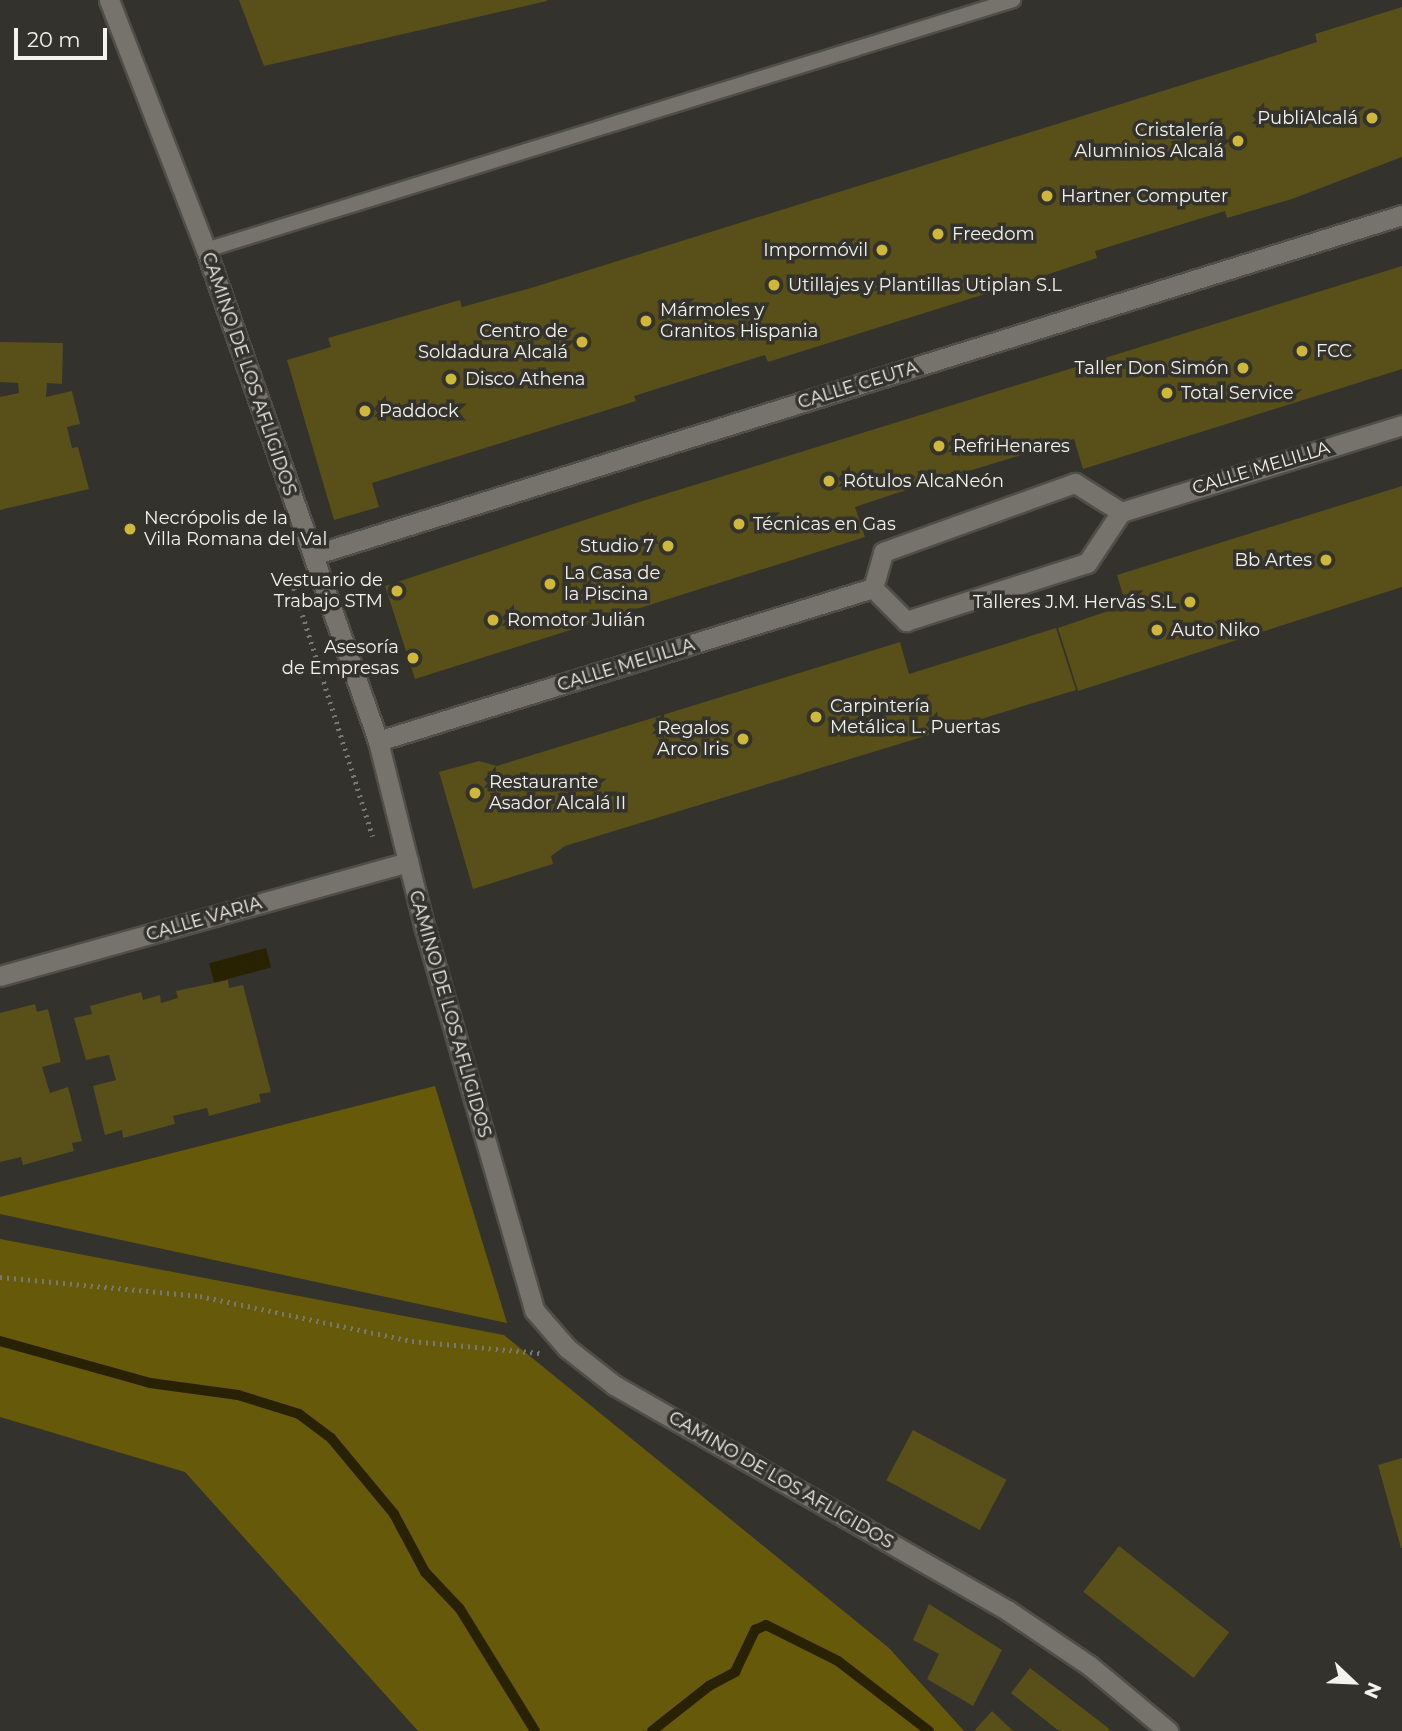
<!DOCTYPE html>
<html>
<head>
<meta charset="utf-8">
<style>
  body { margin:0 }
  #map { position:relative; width:1402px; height:1731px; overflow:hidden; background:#33322c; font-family:Montserrat,sans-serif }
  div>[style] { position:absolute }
  .green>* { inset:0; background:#66590a }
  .water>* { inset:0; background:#292200; transform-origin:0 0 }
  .stream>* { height:10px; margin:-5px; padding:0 5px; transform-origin:5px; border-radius:5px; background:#292200 }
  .building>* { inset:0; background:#594f18; transform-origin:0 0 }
  .path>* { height:4.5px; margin-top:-2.25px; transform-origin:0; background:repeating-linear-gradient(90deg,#787872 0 2px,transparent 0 7px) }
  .roads { filter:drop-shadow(2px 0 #4f4e48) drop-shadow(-2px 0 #4f4e48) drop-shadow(0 2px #4f4e48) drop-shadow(0 -2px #4f4e48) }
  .service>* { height:14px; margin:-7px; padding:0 7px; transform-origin:7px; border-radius:7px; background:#75736c }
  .minor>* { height:19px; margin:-9.5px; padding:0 9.5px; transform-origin:9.5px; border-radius:9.5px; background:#75736c }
  .tertiary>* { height:19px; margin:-9.5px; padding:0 9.5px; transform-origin:9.5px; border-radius:9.5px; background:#75736c }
  .dots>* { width:19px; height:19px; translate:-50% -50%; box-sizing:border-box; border:4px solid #33322c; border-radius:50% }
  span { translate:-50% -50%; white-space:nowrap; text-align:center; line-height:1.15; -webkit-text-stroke:7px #33322c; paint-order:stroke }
  .poi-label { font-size:18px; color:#f3f3ee }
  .right { translate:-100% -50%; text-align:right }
  .left { translate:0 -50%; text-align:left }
  .street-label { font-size:18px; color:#f3f3ee }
  .north { position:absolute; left:1318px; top:1647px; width:70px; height:70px; -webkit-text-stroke:5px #33322c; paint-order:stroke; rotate:113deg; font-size:19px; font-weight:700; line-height:28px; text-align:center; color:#f3f3ee }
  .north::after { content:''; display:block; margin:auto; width:24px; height:32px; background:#f3f3ee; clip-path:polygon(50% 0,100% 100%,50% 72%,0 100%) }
  .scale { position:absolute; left:14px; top:28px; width:93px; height:32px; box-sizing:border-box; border:4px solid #f3f3ee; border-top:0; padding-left:9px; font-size:21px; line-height:24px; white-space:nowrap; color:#f3f3ee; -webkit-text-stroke:5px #33322c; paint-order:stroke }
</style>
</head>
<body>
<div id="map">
  <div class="green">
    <div style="clip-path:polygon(435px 1086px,507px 1323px,0 1214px,0 1197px)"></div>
    <div style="clip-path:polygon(0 1239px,504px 1335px,889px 1648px,964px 1731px,418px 1731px,185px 1472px,0 1417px)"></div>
  </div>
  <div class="water">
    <div style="left:266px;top:948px;width:20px;height:59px;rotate:75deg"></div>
  </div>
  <div class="stream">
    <div style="left:0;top:1341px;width:156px;rotate:15.6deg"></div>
    <div style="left:150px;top:1383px;width:89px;rotate:7.8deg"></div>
    <div style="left:238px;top:1395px;width:64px;rotate:17.3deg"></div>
    <div style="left:299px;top:1414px;width:40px;rotate:37deg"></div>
    <div style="left:331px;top:1438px;width:99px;rotate:50.3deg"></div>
    <div style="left:394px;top:1514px;width:66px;rotate:61.9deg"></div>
    <div style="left:425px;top:1572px;width:51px;rotate:46.6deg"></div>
    <div style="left:460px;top:1609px;width:143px;rotate:58.4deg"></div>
    <div style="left:652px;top:1731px;width:73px;rotate:-38.3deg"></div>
    <div style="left:709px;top:1686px;width:30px;rotate:-28deg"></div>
    <div style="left:735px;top:1672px;width:47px;rotate:-64.5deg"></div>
    <div style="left:755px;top:1630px;width:12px;rotate:-24deg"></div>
    <div style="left:766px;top:1625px;width:80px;rotate:26.6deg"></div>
    <div style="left:838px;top:1661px;width:115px;rotate:37.6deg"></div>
  </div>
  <div class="building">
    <div style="clip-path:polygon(239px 0,547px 0,547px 1px,264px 66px)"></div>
    <div style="clip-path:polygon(1402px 7px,1402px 157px,1292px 199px,1227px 218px,1225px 211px,1095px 251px,1097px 258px,1043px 276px,768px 362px,765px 355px,634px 396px,636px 401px,372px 483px,379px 507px,334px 520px,287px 360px,331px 347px,328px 338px,460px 300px,462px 307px,531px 288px,1249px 64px,1317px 42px,1315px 34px)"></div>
    <div style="clip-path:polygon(1402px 266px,1402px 369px,1083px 469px,1074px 439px,894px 494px,855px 507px,865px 537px,415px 679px,385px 586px,636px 503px)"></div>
    <div style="clip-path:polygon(0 342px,63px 343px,62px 384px,47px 383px,46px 397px,72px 391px,80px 424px,67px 427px,72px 448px,78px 447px,89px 489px,0 510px,0 397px,19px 393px,18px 383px,0 382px)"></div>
    <div style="clip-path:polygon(1402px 486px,1402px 587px,1078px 691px,1058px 628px,1126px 605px,1117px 575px)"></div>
    <div style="clip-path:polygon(1056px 628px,1076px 690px,565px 846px,551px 856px,553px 864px,473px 889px,439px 772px,479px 761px,497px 766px,900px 642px,909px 674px)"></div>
    <div style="clip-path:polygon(228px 980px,229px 988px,243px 985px,271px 1092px,259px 1094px,261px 1102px,209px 1116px,207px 1108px,173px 1116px,175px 1124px,123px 1138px,122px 1130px,105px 1135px,93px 1086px,116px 1080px,109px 1055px,86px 1060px,74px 1018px,92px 1014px,90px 1006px,141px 992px,143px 1000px,160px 995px,161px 1003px,178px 998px,176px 991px)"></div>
    <div style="clip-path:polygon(35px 1004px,37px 1012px,48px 1009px,61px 1062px,42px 1067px,50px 1093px,68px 1087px,82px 1141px,72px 1143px,74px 1151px,23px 1165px,21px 1157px,0 1162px,0 1013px)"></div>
    <div style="left:913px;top:1430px;width:106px;height:57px;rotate:28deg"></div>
    <div style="clip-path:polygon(1402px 1458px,1402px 1548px,1401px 1548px,1378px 1465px)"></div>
    <div style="left:1119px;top:1546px;width:140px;height:58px;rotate:38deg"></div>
    <div style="clip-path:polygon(929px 1604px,1002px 1650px,973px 1706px,927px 1679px,939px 1654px,913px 1640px)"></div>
    <div style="clip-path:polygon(1030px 1668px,1107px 1727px,1111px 1731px,1059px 1731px,1011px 1693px)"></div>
    <div style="clip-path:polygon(992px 1711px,1013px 1731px,974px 1731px)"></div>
  </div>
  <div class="path">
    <div style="left:290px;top:575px;width:274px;rotate:72.4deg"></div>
    <div style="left:0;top:1277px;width:201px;rotate:5.4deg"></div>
    <div style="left:200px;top:1296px;width:217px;rotate:12deg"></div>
    <div style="left:412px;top:1341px;width:128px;rotate:5.4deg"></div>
  </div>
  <div class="roads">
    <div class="service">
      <div style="left:206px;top:250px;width:845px;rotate:-17.21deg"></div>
    </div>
    <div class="minor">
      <div style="left:313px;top:555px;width:1141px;rotate:-17.34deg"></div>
      <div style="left:873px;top:588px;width:47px;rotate:45deg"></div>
      <div style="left:906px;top:621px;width:190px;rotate:-17.8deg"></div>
      <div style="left:1087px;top:563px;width:61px;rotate:-56.3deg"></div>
      <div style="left:378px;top:741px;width:518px;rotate:-17.18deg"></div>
      <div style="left:873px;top:588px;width:37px;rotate:-74deg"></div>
      <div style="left:883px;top:552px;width:204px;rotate:-19.8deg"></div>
      <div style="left:1075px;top:483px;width:54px;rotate:32.2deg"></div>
      <div style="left:1121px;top:512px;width:294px;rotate:-17.2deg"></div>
      <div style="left:0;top:976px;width:424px;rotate:-15.6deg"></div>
    </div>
    <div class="tertiary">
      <div style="left:109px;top:0;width:268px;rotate:68.8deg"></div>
      <div style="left:206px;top:250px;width:520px;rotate:70.69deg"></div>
      <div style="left:378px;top:741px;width:194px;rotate:76deg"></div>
      <div style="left:425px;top:929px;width:396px;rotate:74deg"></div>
      <div style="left:534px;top:1310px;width:50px;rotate:49deg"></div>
      <div style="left:567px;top:1348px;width:60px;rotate:38.2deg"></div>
      <div style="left:614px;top:1385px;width:453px;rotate:29.8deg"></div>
      <div style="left:1007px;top:1610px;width:100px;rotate:34deg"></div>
      <div style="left:1090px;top:1666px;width:102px;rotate:39.8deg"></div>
    </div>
  </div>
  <div class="dots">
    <div style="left:1372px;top:118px;background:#cfb837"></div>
    <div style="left:1238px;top:141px;background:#cfb837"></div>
    <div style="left:1047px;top:196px;background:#cfb837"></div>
    <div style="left:938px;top:234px;background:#cfb837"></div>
    <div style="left:882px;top:250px;background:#cfb837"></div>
    <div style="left:774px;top:285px;background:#cfb837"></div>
    <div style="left:646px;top:321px;background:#cfb837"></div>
    <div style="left:582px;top:342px;background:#cfb837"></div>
    <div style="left:1302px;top:351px;background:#cfb837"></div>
    <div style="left:1243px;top:368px;background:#cfb837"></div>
    <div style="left:451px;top:379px;background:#cfb837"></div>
    <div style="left:1167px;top:393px;background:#cfb837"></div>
    <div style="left:365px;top:411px;background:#cfb837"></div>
    <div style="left:939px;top:446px;background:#cfb837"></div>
    <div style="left:829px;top:481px;background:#cfb837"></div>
    <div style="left:739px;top:524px;background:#cfb837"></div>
    <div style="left:130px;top:529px;background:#cfb837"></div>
    <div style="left:668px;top:546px;background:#cfb837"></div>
    <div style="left:1326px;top:560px;background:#cfb837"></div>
    <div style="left:550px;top:584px;background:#cfb837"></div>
    <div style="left:397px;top:591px;background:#cfb837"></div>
    <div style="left:1190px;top:602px;background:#cfb837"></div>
    <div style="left:493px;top:620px;background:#cfb837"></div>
    <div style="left:1157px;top:630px;background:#cfb837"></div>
    <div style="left:413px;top:658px;background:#cfb837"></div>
    <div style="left:816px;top:717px;background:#cfb837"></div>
    <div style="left:743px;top:739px;background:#cfb837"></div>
    <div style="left:475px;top:793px;background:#cfb837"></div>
  </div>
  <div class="poi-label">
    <span class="right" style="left:1358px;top:118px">PubliAlcalá</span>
    <span class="right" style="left:1224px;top:141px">Cristalería<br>Aluminios Alcalá</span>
    <span class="left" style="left:1061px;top:196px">Hartner Computer</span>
    <span class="left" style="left:952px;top:234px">Freedom</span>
    <span class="right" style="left:868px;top:250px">Impormóvil</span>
    <span class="left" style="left:788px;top:285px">Utillajes y Plantillas Utiplan S.L</span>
    <span class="left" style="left:660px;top:321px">Mármoles y<br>Granitos Hispania</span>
    <span class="right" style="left:568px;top:342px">Centro de<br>Soldadura Alcalá</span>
    <span class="left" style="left:1316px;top:351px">FCC</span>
    <span class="right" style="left:1229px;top:368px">Taller Don Simón</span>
    <span class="left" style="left:465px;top:379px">Disco Athena</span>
    <span class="left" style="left:1181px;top:393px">Total Service</span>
    <span class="left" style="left:379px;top:411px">Paddock</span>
    <span class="left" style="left:953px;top:446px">RefriHenares</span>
    <span class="left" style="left:843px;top:481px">Rótulos AlcaNeón</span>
    <span class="left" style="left:144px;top:529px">Necrópolis de la<br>Villa Romana del Val</span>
    <span class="left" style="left:753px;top:524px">Técnicas en Gas</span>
    <span class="right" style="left:654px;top:546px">Studio 7</span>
    <span class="right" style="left:1312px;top:560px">Bb Artes</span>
    <span class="left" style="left:564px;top:584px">La Casa de<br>la Piscina</span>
    <span class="right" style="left:383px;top:591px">Vestuario de<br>Trabajo STM</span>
    <span class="right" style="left:1176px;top:602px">Talleres J.M. Hervás S.L</span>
    <span class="left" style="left:507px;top:620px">Romotor Julián</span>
    <span class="left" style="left:1171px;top:630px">Auto Niko</span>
    <span class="right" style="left:399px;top:658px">Asesoría<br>de Empresas</span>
    <span class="left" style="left:830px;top:717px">Carpintería<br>Metálica L. Puertas</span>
    <span class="right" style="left:729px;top:739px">Regalos<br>Arco Iris</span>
    <span class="left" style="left:489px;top:793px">Restaurante<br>Asador Alcalá II</span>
  </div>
  <div class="street-label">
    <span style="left:249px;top:374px;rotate:71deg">CAMINO DE LOS AFLIGIDOS</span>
    <span style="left:858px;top:385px;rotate:-17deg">CALLE CEUTA</span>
    <span style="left:1261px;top:468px;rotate:-17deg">CALLE MELILLA</span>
    <span style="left:626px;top:665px;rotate:-17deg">CALLE MELILLA</span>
    <span style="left:204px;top:919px;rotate:-16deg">CALLE VARIA</span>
    <span style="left:450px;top:1014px;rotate:74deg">CAMINO DE LOS AFLIGIDOS</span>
    <span style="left:781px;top:1480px;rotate:30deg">CAMINO DE LOS AFLIGIDOS</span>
  </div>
  <div class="north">N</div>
  <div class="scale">20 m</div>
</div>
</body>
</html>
